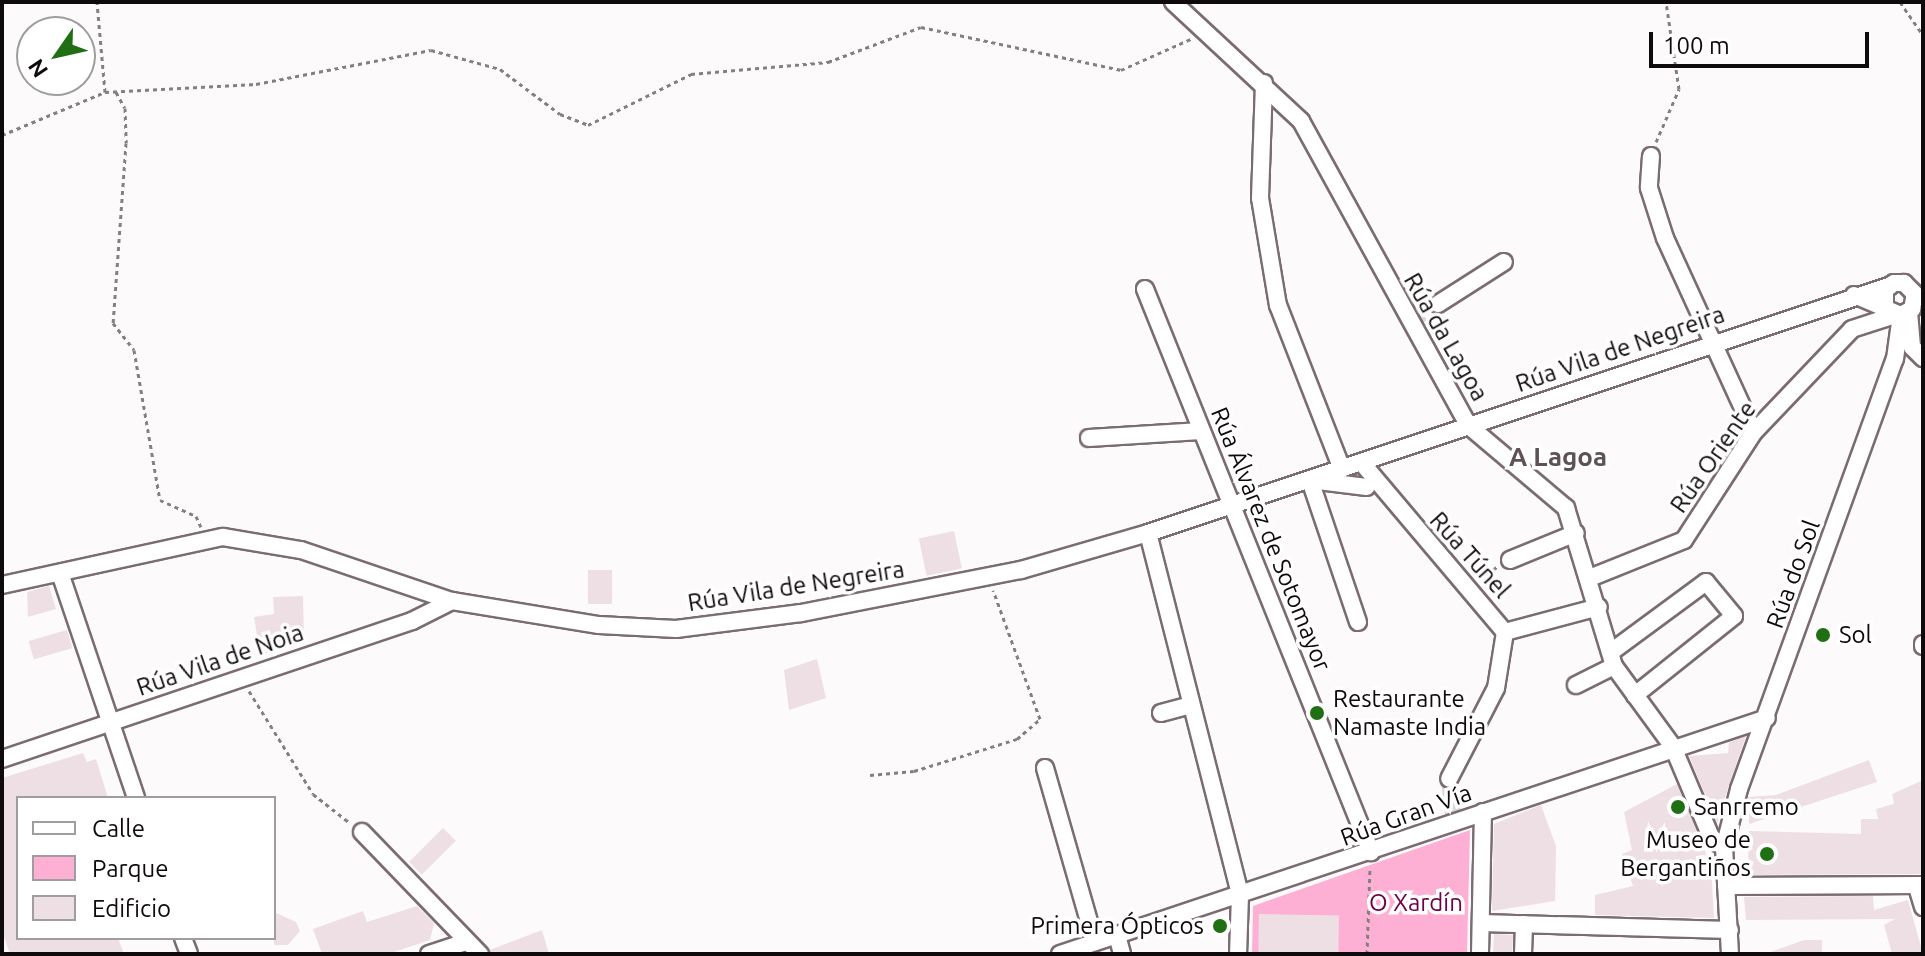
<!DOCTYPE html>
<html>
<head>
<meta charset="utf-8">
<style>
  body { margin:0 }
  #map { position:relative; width:1925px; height:956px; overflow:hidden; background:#fdfafb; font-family:Ubuntu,sans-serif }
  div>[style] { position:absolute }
  .green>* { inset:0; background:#fdb0d3 }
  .building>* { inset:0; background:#eedfe5; transform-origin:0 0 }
  .street-tunnel>* { height:16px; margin-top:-8px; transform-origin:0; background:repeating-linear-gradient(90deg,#d9d6d7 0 16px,transparent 0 24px) }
  .path>* { height:3px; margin-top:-1.5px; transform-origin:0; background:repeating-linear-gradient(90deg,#848082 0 4px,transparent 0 8px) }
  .roads { filter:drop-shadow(2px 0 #7a6c72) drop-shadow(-2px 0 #7a6c72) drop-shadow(0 2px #7a6c72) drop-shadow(0 -2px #7a6c72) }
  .street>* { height:16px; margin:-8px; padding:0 8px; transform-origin:8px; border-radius:8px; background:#fff }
  .dots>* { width:22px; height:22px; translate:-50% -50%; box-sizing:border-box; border:4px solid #fff; border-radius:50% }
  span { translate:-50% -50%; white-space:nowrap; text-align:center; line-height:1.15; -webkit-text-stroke:7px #fff; paint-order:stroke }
  .street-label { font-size:24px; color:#0f0a0c }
  .poi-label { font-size:24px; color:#0f0a0c }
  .left { translate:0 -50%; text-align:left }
  .right { translate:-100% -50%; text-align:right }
  .park-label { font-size:24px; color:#700047 }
  .neighbourhood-label { font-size:26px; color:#5e5257; font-weight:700 }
  .frame { position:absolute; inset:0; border:4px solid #0f0a0c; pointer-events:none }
  .legend { position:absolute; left:16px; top:796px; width:260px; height:144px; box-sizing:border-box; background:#fff; border:2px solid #9f9d9e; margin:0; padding:10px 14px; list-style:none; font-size:24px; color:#0f0a0c }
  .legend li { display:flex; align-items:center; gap:16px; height:40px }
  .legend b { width:40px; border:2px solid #9f9d9e }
  .north { position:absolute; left:16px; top:16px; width:80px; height:80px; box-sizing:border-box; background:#fff; border:2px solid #9f9d9e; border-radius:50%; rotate:236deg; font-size:22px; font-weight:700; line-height:32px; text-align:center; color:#0f0a0c }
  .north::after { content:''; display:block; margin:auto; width:28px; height:36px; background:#216f14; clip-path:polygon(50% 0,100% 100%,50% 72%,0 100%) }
  .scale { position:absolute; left:1649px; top:32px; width:220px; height:36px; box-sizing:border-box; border:4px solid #0f0a0c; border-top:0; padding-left:10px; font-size:24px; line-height:28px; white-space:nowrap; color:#0f0a0c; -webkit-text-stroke:6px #fff; paint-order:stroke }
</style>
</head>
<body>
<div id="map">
  <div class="green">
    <div style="clip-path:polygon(1470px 830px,1467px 954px,1252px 954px,1253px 906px)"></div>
  </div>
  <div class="building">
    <div style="left:954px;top:531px;width:38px;height:36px;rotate:78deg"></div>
    <div style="left:588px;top:570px;width:24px;height:34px"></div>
    <div style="clip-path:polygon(49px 586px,56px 609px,28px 617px,27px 592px)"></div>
    <div style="clip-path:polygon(303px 596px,304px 643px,260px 655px,254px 617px,274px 614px,273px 597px)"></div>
    <div style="left:67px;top:630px;width:19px;height:40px;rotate:74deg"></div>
    <div style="clip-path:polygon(817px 659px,826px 698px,789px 710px,784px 670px)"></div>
    <div style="clip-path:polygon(1746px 736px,1729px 785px,1717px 823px,1689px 756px,1728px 753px,1729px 742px)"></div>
    <div style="clip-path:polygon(83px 753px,87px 762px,96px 759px,108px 798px,18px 798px,18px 938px,118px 938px,124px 954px,10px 954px,2px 931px,2px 778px)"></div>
    <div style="clip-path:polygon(1869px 760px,1877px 782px,1749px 824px,1748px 797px,1776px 795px)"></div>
    <div style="clip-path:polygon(1921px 781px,1923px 874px,1753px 875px,1748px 869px,1749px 831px,1861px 834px,1861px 819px,1878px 819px,1876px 809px,1894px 804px,1892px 794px)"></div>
    <div style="clip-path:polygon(1677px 784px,1711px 866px,1714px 918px,1595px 915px,1595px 895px,1633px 886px,1622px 854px,1632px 850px,1624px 812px)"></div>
    <div style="clip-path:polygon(1541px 805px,1556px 846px,1555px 901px,1492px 911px,1494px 824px)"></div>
    <div style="left:443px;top:828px;width:18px;height:48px;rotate:45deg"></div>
    <div style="clip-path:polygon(1873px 896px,1874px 910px,1908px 900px,1923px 954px,1892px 954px,1884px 925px,1895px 919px,1746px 920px,1744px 897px)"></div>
    <div style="clip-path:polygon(417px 906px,434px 923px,430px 940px,388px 954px,322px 954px,313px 929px,363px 911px,367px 922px)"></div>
    <div style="clip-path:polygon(274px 912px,296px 922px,300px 931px,288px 945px,274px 945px)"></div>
    <div style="left:1259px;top:914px;width:80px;height:40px;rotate:1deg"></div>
    <div style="clip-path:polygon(542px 930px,549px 954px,491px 954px,490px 950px)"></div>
    <div style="left:1494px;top:934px;width:19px;height:20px;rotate:3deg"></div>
    <div style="clip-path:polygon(1804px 940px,1822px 940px,1822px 954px,1765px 954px)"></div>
  </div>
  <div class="street-tunnel">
    <div style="left:1409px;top:322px;width:34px;rotate:-32deg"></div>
    <div style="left:1449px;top:779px;width:43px;rotate:83.4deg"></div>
  </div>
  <div class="path">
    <div style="left:1900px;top:2px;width:40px;rotate:55.1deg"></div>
    <div style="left:105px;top:92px;width:151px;rotate:-3deg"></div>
    <div style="left:256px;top:84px;width:178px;rotate:-11deg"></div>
    <div style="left:431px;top:50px;width:72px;rotate:15.4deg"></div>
    <div style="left:500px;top:69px;width:75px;rotate:36.9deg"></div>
    <div style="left:560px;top:114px;width:30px;rotate:21deg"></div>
    <div style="left:588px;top:125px;width:115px;rotate:-26.3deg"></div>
    <div style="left:691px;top:74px;width:138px;rotate:-5deg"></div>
    <div style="left:828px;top:62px;width:99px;rotate:-20.6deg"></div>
    <div style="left:921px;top:27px;width:205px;rotate:12.1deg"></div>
    <div style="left:1121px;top:70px;width:79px;rotate:-24deg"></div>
    <div style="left:116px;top:92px;width:18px;rotate:61deg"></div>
    <div style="left:125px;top:108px;width:35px;rotate:88deg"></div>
    <div style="left:126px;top:143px;width:180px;rotate:94.1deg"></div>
    <div style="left:113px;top:323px;width:34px;rotate:52deg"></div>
    <div style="left:134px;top:350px;width:152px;rotate:80.2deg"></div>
    <div style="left:160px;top:500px;width:39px;rotate:24deg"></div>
    <div style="left:196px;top:516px;width:12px;rotate:66deg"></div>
    <div style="left:2px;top:135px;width:112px;rotate:-22.7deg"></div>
    <div style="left:105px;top:92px;width:90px;rotate:-95.1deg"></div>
    <div style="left:1656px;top:142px;width:58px;rotate:-66.5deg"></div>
    <div style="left:1679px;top:89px;width:88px;rotate:-98.5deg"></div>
    <div style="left:1479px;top:577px;width:21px;rotate:-29deg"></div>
    <div style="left:249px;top:691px;width:121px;rotate:58.1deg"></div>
    <div style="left:313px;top:794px;width:47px;rotate:38.1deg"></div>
    <div style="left:870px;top:775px;width:44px;rotate:-5.2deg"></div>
    <div style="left:914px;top:771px;width:108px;rotate:-17.3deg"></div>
    <div style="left:1017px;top:739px;width:30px;rotate:-41deg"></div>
    <div style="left:1040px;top:719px;width:137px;rotate:-110deg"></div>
    <div style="left:1367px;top:954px;width:86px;rotate:-88deg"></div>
  </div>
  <div class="roads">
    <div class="street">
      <div style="left:1173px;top:2px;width:175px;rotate:42.9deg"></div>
      <div style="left:1301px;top:121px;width:348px;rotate:61.2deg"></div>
      <div style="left:1469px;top:426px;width:127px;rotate:40.2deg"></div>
      <div style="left:1566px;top:508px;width:165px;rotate:73.1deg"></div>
      <div style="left:1614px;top:666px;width:100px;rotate:53.9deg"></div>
      <div style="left:1673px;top:747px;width:98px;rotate:67.1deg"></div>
      <div style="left:1711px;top:837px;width:17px;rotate:40deg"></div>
      <div style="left:1264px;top:83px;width:115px;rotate:92deg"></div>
      <div style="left:1260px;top:198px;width:109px;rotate:80.5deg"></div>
      <div style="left:1278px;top:305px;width:176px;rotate:68.7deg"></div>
      <div style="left:1651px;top:156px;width:32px;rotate:94deg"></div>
      <div style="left:1649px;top:188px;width:52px;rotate:72.3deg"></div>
      <div style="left:1665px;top:238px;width:213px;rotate:65.4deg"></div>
      <div style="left:1145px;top:289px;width:607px;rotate:68.13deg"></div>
      <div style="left:1854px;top:295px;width:51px;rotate:23.1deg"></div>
      <div style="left:1901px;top:315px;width:13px;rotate:-29deg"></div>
      <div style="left:1912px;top:309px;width:15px;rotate:-79deg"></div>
      <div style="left:1915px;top:294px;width:16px;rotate:-135deg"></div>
      <div style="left:1904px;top:283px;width:10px;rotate:180deg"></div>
      <div style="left:1894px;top:283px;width:11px;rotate:142deg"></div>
      <div style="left:1885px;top:290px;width:16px;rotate:90deg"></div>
      <div style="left:1438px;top:304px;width:78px;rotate:-32.5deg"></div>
      <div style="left:1909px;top:312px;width:35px;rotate:85deg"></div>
      <div style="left:1912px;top:347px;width:16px;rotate:45deg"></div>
      <div style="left:1089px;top:438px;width:112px;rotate:-3.6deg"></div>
      <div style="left:1362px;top:463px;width:221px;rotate:49.8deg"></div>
      <div style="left:1505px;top:632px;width:57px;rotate:99.1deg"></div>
      <div style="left:1496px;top:688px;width:102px;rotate:117.3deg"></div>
      <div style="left:1148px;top:533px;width:374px;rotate:75.7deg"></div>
      <div style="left:1240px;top:895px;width:59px;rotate:91.9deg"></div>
      <div style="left:1510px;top:560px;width:71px;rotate:-22.2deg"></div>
      <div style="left:60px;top:573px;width:237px;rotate:71.3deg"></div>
      <div style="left:1592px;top:577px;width:99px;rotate:-21.9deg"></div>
      <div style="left:1684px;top:540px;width:129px;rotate:-57.1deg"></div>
      <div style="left:1754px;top:432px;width:142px;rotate:-46.4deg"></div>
      <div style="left:1852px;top:329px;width:45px;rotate:-18deg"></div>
      <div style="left:2px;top:585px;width:226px;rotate:-12.3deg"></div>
      <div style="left:223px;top:537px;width:79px;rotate:9.5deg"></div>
      <div style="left:301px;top:550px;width:159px;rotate:18.7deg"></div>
      <div style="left:452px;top:601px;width:149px;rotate:9.3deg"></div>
      <div style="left:599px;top:625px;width:77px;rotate:3deg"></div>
      <div style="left:676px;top:629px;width:126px;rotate:-7.3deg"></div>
      <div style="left:801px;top:613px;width:224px;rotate:-11.1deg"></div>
      <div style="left:1021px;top:570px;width:132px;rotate:-16.2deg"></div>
      <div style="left:1148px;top:533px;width:781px;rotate:-18.43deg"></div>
      <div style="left:1358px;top:622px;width:150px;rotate:-108.7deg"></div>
      <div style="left:1310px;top:480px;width:57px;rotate:7deg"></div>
      <div style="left:1505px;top:632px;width:97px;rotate:-14.9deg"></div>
      <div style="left:1923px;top:644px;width:2px;rotate:90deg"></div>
      <div style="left:1611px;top:652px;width:118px;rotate:-36.4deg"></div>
      <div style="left:1706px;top:582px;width:44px;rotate:50.5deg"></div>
      <div style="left:1734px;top:616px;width:127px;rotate:141.4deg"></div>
      <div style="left:1576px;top:685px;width:42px;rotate:-26.6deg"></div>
      <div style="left:1161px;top:713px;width:31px;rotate:-15deg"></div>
      <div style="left:2px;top:759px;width:433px;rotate:-18.6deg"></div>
      <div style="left:412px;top:621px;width:45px;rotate:-26.6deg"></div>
      <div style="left:1045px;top:768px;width:181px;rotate:74deg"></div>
      <div style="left:362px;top:832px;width:170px;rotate:46deg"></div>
      <div style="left:1726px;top:886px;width:197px;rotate:-0.3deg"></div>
      <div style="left:1917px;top:887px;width:21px;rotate:73deg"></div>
      <div style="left:1481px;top:923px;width:249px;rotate:1.6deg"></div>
      <div style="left:1117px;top:935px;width:20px;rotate:75deg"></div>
      <div style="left:183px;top:938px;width:17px;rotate:69deg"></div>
      <div style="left:429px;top:954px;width:40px;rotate:-18deg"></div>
      <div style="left:1060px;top:954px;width:745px;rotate:-18.46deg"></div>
      <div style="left:1480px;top:954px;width:142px;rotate:-88.8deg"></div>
      <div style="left:1523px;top:954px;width:30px;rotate:-88deg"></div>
      <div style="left:1730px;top:954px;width:106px;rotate:-93.2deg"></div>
      <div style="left:1724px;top:848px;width:61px;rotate:-75.7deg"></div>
      <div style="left:1739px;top:789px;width:457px;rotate:-70.1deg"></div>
      <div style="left:1895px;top:359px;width:44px;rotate:-82.2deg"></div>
    </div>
  </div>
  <div class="dots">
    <div style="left:1823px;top:635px;background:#216f14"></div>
    <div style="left:1317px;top:713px;background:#216f14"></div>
    <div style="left:1678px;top:807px;background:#216f14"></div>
    <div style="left:1767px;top:854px;background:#216f14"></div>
    <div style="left:1220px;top:926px;background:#216f14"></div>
  </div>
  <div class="street-label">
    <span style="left:1446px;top:337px;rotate:60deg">Rúa da Lagoa</span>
    <span style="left:1620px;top:349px;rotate:-19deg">Rúa Vila de Negreira</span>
    <span style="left:1713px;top:457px;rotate:-55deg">Rúa Oriente</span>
    <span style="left:1271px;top:539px;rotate:68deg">Rúa Álvarez de Sotomayor</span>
    <span style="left:1470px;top:555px;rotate:48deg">Rúa Túnel</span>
    <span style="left:1793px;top:574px;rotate:-70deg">Rúa do Sol</span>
    <span style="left:796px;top:586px;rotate:-9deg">Rúa Vila de Negreira</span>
    <span style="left:220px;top:660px;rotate:-19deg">Rúa Vila de Noia</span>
    <span style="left:1406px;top:815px;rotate:-20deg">Rúa Gran Vía</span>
  </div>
  <div class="poi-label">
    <span class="left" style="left:1839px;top:635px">Sol</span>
    <span class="left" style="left:1333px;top:713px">Restaurante<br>Namaste India</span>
    <span class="left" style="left:1694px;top:807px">Sanrremo</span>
    <span class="right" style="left:1751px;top:854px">Museo de<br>Bergantiños</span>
    <span class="right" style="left:1204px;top:926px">Primera Ópticos</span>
  </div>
  <div class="park-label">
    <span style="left:1416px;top:903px">O Xardín</span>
  </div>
  <div class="neighbourhood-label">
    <span style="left:1558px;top:457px">A Lagoa</span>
  </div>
  <div class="frame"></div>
  <ul class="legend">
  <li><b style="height:10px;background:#fff"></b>Calle</li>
  <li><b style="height:22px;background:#fdb0d3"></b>Parque</li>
  <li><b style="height:22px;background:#eedfe5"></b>Edificio</li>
  </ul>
  <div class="north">N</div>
  <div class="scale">100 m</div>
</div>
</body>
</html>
